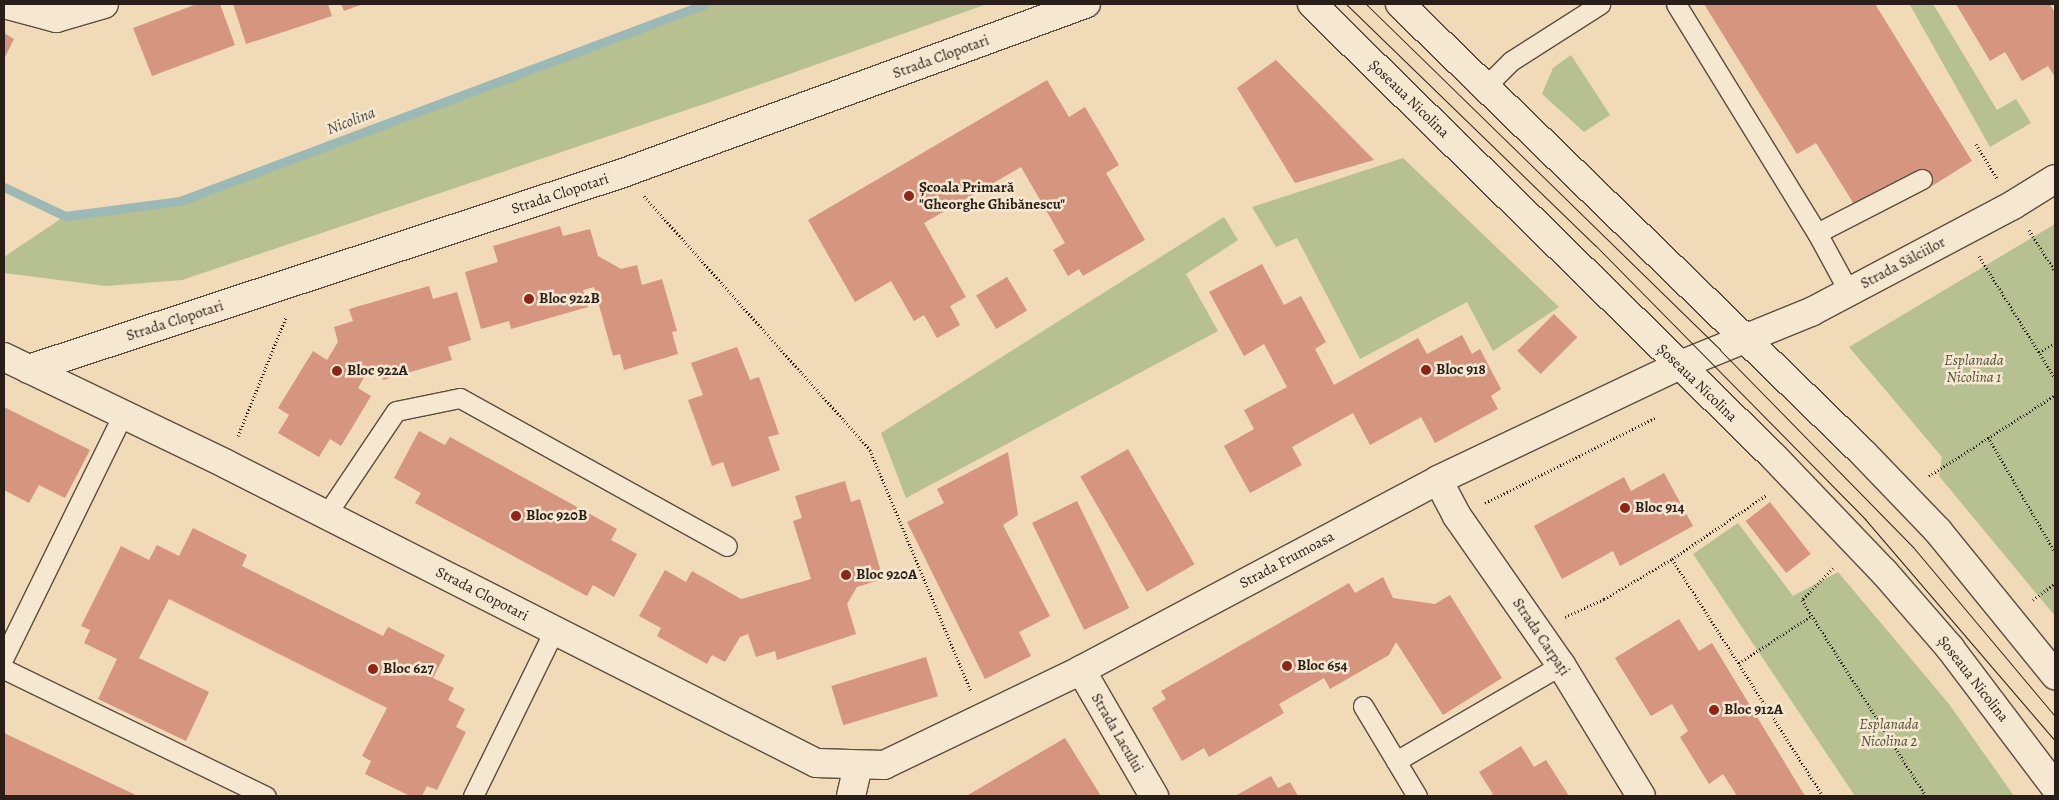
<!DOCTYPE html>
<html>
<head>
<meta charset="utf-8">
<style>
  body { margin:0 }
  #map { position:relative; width:2059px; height:800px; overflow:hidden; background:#f0dab7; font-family:Alegreya,serif }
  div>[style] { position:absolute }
  .green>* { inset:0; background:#b7c090 }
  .stream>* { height:9px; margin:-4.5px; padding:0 4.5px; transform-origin:4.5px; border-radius:4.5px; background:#9cb9b6 }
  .building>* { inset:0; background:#d5957f; transform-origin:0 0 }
  .path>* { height:3px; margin-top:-1.5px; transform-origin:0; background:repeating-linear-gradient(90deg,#2a1e18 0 1px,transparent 0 3.5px) }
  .roads { filter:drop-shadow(1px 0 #5c4d40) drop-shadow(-1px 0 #5c4d40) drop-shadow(0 1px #5c4d40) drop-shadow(0 -1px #5c4d40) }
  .service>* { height:19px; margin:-9.5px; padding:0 9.5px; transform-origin:9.5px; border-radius:9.5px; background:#f5e7d0 }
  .minor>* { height:28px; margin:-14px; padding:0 14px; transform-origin:14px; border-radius:14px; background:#f5e7d0 }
  .secondary>* { height:28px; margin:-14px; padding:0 14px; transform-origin:14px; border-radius:14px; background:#f5e7d0 }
  .tram>* { height:1px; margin:-0.5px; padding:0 0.5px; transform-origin:0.5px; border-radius:0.5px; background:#2a1e18 }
  .dots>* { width:14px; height:14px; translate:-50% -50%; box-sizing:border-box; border:2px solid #f5e7d0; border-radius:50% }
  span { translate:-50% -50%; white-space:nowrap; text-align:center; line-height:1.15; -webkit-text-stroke:5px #f5e7d0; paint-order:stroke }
  .street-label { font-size:15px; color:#2a1e18 }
  .poi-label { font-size:15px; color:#2a1e18; font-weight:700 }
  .left { translate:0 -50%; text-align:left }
  .park-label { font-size:15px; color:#544f3c; font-style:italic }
  .water-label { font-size:16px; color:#4c4c47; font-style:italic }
  .frame { position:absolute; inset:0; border:5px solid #2a1e18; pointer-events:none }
</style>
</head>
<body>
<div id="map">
  <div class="green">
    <div style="clip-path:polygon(706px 4px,987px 4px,713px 101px,182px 280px,106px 286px,4px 273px,4px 257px,65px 216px,185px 199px)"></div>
    <div style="clip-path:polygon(1933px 4px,1997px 110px,2016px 99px,2031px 123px,1990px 147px,1910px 5px)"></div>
    <div style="clip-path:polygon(1571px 55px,1610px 115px,1584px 132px,1542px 94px,1553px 68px)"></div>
    <div style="clip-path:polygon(1403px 158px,1559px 307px,1493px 351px,1467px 302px,1360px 359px,1297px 238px,1276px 247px,1252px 207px)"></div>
    <div style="clip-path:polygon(1224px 217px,1238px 240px,1186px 274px,1218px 331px,906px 498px,881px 433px)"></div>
    <div style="clip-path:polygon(2055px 224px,2055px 616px,1939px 476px,1942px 457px,1849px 347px)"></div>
    <div style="clip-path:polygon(1738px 523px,1793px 596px,1838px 572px,1949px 704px,2014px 796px,1855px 796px,1693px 554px)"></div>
  </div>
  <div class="stream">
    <div style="left:4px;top:187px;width:68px;rotate:25.4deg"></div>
    <div style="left:65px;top:216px;width:116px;rotate:-7.4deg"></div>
    <div style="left:180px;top:201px;width:561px;rotate:-20.57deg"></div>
  </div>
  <div class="building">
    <div style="clip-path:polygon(197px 4px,220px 4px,235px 45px,152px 76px,133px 28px)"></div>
    <div style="clip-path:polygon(233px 4px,328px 4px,332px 16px,246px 44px)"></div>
    <div style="clip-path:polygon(341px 4px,363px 4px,344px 11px)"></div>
    <div style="clip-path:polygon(1704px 4px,1875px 4px,1972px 161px,1932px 186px,1922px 169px,1857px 209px,1816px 143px,1797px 154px)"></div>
    <div style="clip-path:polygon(1956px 4px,2050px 4px,2055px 13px,2055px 77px,2048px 66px,2022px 81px,2005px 52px,1990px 61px)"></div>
    <div style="clip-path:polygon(4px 33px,14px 39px,4px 59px)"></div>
    <div style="clip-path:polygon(1276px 60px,1374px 160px,1295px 183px,1237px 88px)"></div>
    <div style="clip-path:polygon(1047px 80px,1069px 117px,1085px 107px,1119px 165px,1106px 173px,1145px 240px,1083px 276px,1079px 269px,1068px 276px,1053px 250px,1065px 243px,1021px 167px,924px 223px,966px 297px,950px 306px,960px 325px,937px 338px,924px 315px,914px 321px,891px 281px,855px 302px,808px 220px)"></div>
    <div style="clip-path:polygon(560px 226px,563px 236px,590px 229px,598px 256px,621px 269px,637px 265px,642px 285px,662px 279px,677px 331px,672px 332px,678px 354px,624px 370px,620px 354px,613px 356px,594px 287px,583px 290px,588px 307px,511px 329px,509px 321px,481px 329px,465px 272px,498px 262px,493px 246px)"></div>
    <div style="clip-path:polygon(1262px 264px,1284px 305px,1301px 296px,1326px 342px,1315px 349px,1334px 385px,1418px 338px,1427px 354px,1462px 335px,1472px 354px,1480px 349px,1501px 389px,1491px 396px,1498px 409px,1435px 443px,1421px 417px,1370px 445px,1353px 413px,1292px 447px,1302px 465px,1250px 493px,1224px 446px,1254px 429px,1244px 410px,1287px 387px,1264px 344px,1244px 356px,1209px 292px)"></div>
    <div style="left:1007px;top:277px;width:39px;height:36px;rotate:59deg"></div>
    <div style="clip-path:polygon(429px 286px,433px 299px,457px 292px,471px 340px,448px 347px,452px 360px,383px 380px,379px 369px,367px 372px,358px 388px,371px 396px,341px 446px,330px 439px,319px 457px,278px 433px,289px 415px,278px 408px,313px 351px,327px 360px,338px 342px,334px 327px,353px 321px,349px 309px)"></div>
    <div style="left:1554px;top:314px;width:33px;height:52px;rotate:45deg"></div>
    <div style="clip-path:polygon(737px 347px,750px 380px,759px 377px,779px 434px,768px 437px,780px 470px,732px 487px,723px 462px,712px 466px,688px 400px,703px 395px,691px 363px)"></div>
    <div style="clip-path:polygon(4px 407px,90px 450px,65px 498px,39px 485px,29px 503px,4px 490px)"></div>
    <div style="clip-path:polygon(419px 431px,445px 445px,450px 437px,617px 529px,611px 540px,637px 554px,614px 597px,593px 585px,587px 596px,415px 503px,421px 493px,394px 478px)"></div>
    <div style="left:1128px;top:449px;width:133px;height:55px;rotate:60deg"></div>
    <div style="clip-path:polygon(1008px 452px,1018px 515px,1003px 525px,1050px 616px,1019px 632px,1031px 656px,985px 679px,907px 522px,944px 503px,937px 489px)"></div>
    <div style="clip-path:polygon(1664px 473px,1693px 526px,1620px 566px,1613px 551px,1562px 579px,1534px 526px,1624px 477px,1631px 491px)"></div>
    <div style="clip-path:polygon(845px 481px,851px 502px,860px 499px,883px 579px,857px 587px,847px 604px,856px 634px,777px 660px,775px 651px,756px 657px,748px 634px,740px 637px,725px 662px,712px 655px,707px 664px,657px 636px,661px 628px,639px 616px,665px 570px,686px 582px,692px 571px,741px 599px,811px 579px,793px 521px,802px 518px,795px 496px)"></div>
    <div style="left:1077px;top:501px;width:119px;height:50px;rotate:64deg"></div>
    <div style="left:1770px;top:502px;width:66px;height:31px;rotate:52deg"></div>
    <div style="clip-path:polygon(193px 528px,247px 555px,242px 566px,383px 636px,388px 627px,445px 655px,433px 678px,454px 688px,448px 700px,465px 709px,456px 727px,466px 732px,437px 790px,427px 786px,422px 796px,410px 796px,365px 774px,371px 761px,362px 756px,387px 708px,169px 599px,139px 658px,209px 692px,186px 741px,98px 699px,117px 659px,84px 643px,90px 630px,81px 626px,121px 546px,149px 560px,157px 545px,179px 556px)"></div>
    <div style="clip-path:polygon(1383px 577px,1393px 598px,1435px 604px,1450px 595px,1502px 678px,1443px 715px,1396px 642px,1389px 655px,1330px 689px,1324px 678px,1279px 704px,1284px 713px,1209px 757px,1204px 748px,1182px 761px,1152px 708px,1166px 699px,1161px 691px,1349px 583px,1355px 593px)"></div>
    <div style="clip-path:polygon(1679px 619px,1699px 651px,1712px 643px,1805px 796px,1737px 796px,1723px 774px,1709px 784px,1680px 737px,1688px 731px,1672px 704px,1651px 716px,1615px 658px)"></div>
    <div style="left:926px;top:657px;width:41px;height:99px;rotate:73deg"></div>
    <div style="clip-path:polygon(4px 733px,138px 796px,4px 796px)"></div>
    <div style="clip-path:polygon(1065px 738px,1101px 796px,966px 796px,968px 795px)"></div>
    <div style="clip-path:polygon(1521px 746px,1534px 767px,1546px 760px,1569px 796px,1489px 796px,1493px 794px,1479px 772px)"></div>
    <div style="clip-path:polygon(1271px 776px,1278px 788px,1290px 782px,1298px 796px,1235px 796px)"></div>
  </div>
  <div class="path">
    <div style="left:1976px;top:144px;width:42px;rotate:58.6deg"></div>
    <div style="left:644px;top:196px;width:340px;rotate:48.3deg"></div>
    <div style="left:870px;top:450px;width:261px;rotate:67.3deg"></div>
    <div style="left:2029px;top:230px;width:49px;rotate:57.6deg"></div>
    <div style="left:1979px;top:256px;width:144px;rotate:58.1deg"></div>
    <div style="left:2039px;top:352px;width:18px;rotate:-29deg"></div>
    <div style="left:238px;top:436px;width:128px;rotate:-68deg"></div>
    <div style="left:1988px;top:437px;width:133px;rotate:59.8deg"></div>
    <div style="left:1929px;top:476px;width:150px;rotate:-32.7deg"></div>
    <div style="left:1485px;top:503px;width:192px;rotate:-26.6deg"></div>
    <div style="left:1672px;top:559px;width:281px;rotate:57.5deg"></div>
    <div style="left:1833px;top:568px;width:45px;rotate:134.1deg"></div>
    <div style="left:1802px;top:600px;width:232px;rotate:57.7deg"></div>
    <div style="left:2033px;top:600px;width:28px;rotate:-38deg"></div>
    <div style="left:1565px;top:617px;width:43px;rotate:-24.8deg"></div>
    <div style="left:1604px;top:599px;width:79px;rotate:-30.5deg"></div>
    <div style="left:1672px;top:559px;width:114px;rotate:-34.2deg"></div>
    <div style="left:1739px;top:663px;width:86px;rotate:-33.1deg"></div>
  </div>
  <div class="roads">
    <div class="service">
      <div style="left:1676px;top:4px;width:269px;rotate:58.4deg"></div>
      <div style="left:1817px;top:233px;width:67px;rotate:61.5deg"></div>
      <div style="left:1484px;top:88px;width:38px;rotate:-45deg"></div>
      <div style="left:1511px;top:61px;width:106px;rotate:-32.6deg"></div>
      <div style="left:1817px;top:233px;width:118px;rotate:-27.2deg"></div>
      <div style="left:326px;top:515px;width:125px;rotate:-56.1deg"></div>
      <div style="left:396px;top:411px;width:65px;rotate:-11.5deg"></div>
      <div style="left:460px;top:398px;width:305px;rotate:29deg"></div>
      <div style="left:4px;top:657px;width:271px;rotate:-63.9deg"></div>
      <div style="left:4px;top:669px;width:291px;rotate:25.9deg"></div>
      <div style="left:1363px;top:706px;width:64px;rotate:59deg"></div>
      <div style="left:473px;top:796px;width:184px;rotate:-63.9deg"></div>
      <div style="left:1417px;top:796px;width:41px;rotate:-121deg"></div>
      <div style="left:1396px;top:761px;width:191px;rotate:-30.2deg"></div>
    </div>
    <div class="minor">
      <div style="left:4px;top:4px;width:54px;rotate:15.1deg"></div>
      <div style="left:56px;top:18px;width:50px;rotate:-16.3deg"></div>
      <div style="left:4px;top:357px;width:246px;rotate:25.7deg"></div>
      <div style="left:226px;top:464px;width:661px;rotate:26.87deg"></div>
      <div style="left:816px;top:763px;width:68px;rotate:1.7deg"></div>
      <div style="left:884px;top:765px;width:219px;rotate:-25.7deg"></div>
      <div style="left:1081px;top:670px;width:404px;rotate:-28deg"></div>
      <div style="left:1438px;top:480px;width:266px;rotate:-25.4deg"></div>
      <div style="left:1678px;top:366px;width:144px;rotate:-22.1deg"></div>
      <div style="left:1811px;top:312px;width:229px;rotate:-27.9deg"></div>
      <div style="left:2013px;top:205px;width:49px;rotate:-31.8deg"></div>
      <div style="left:29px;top:369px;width:626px;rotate:-18.26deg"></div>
      <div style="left:623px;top:173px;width:493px;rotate:-20.1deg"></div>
      <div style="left:1438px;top:480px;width:41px;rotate:62.2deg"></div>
      <div style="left:1457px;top:516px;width:182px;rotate:55.1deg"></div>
      <div style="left:1561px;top:665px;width:153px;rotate:58.6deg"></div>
      <div style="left:1081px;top:670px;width:146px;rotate:59.9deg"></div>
      <div style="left:851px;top:796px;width:31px;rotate:-77deg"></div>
    </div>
    <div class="secondary">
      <div style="left:1312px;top:4px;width:647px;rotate:44.44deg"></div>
      <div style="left:1774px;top:457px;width:159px;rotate:46.3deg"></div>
      <div style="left:1884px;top:572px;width:101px;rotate:49deg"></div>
      <div style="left:1950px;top:648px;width:174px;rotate:52.9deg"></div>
      <div style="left:1400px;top:4px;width:646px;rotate:44.12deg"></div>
      <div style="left:1864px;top:454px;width:107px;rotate:46.1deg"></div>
      <div style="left:1938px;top:531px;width:186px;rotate:50.9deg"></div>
    </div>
  </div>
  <div class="tram">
    <div style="left:1346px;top:4px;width:347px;rotate:44.1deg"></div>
    <div style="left:1595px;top:245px;width:385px;rotate:45.4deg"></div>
    <div style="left:1865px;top:519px;width:292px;rotate:49.4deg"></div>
    <div style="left:1366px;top:4px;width:495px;rotate:44.3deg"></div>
    <div style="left:1720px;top:350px;width:276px;rotate:45.6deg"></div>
    <div style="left:1913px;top:547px;width:221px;rotate:50deg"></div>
  </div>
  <div class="dots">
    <div style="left:909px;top:196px;background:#8f2418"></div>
    <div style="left:529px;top:299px;background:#8f2418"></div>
    <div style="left:1426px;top:370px;background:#8f2418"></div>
    <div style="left:337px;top:371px;background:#8f2418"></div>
    <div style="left:1625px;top:508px;background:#8f2418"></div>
    <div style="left:516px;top:516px;background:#8f2418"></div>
    <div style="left:846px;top:575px;background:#8f2418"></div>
    <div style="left:1287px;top:666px;background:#8f2418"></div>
    <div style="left:373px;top:669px;background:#8f2418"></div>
    <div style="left:1714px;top:710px;background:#8f2418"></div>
  </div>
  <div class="street-label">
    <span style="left:941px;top:57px;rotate:-20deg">Strada Clopotari</span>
    <span style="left:1409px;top:99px;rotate:44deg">Șoseaua Nicolina</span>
    <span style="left:560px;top:194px;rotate:-18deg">Strada Clopotari</span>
    <span style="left:1903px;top:263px;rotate:-28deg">Strada Sălciilor</span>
    <span style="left:175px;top:321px;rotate:-18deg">Strada Clopotari</span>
    <span style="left:1697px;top:383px;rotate:44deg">Șoseaua Nicolina</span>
    <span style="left:1287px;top:560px;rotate:-28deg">Strada Frumoasa</span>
    <span style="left:482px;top:594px;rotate:27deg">Strada Clopotari</span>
    <span style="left:1541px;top:637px;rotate:56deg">Strada Carpați</span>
    <span style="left:1973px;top:679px;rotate:52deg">Șoseaua Nicolina</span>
    <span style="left:1117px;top:733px;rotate:60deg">Strada Lacului</span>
  </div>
  <div class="poi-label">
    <span class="left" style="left:919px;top:196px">Școala Primară<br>"Gheorghe Ghibănescu"</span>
    <span class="left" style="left:539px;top:299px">Bloc 922B</span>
    <span class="left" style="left:1436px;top:370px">Bloc 918</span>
    <span class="left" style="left:347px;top:371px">Bloc 922A</span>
    <span class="left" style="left:1635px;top:508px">Bloc 914</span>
    <span class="left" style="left:526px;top:516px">Bloc 920B</span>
    <span class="left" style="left:856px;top:575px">Bloc 920A</span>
    <span class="left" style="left:1297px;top:666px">Bloc 654</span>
    <span class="left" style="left:383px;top:669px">Bloc 627</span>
    <span class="left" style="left:1724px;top:710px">Bloc 912A</span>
  </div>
  <div class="park-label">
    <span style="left:1974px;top:369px">Esplanada<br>Nicolina 1</span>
    <span style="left:1889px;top:733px">Esplanada<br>Nicolina 2</span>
  </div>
  <div class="water-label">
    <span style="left:351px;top:121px;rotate:-21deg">Nicolina</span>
  </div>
  <div class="frame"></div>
</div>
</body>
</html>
